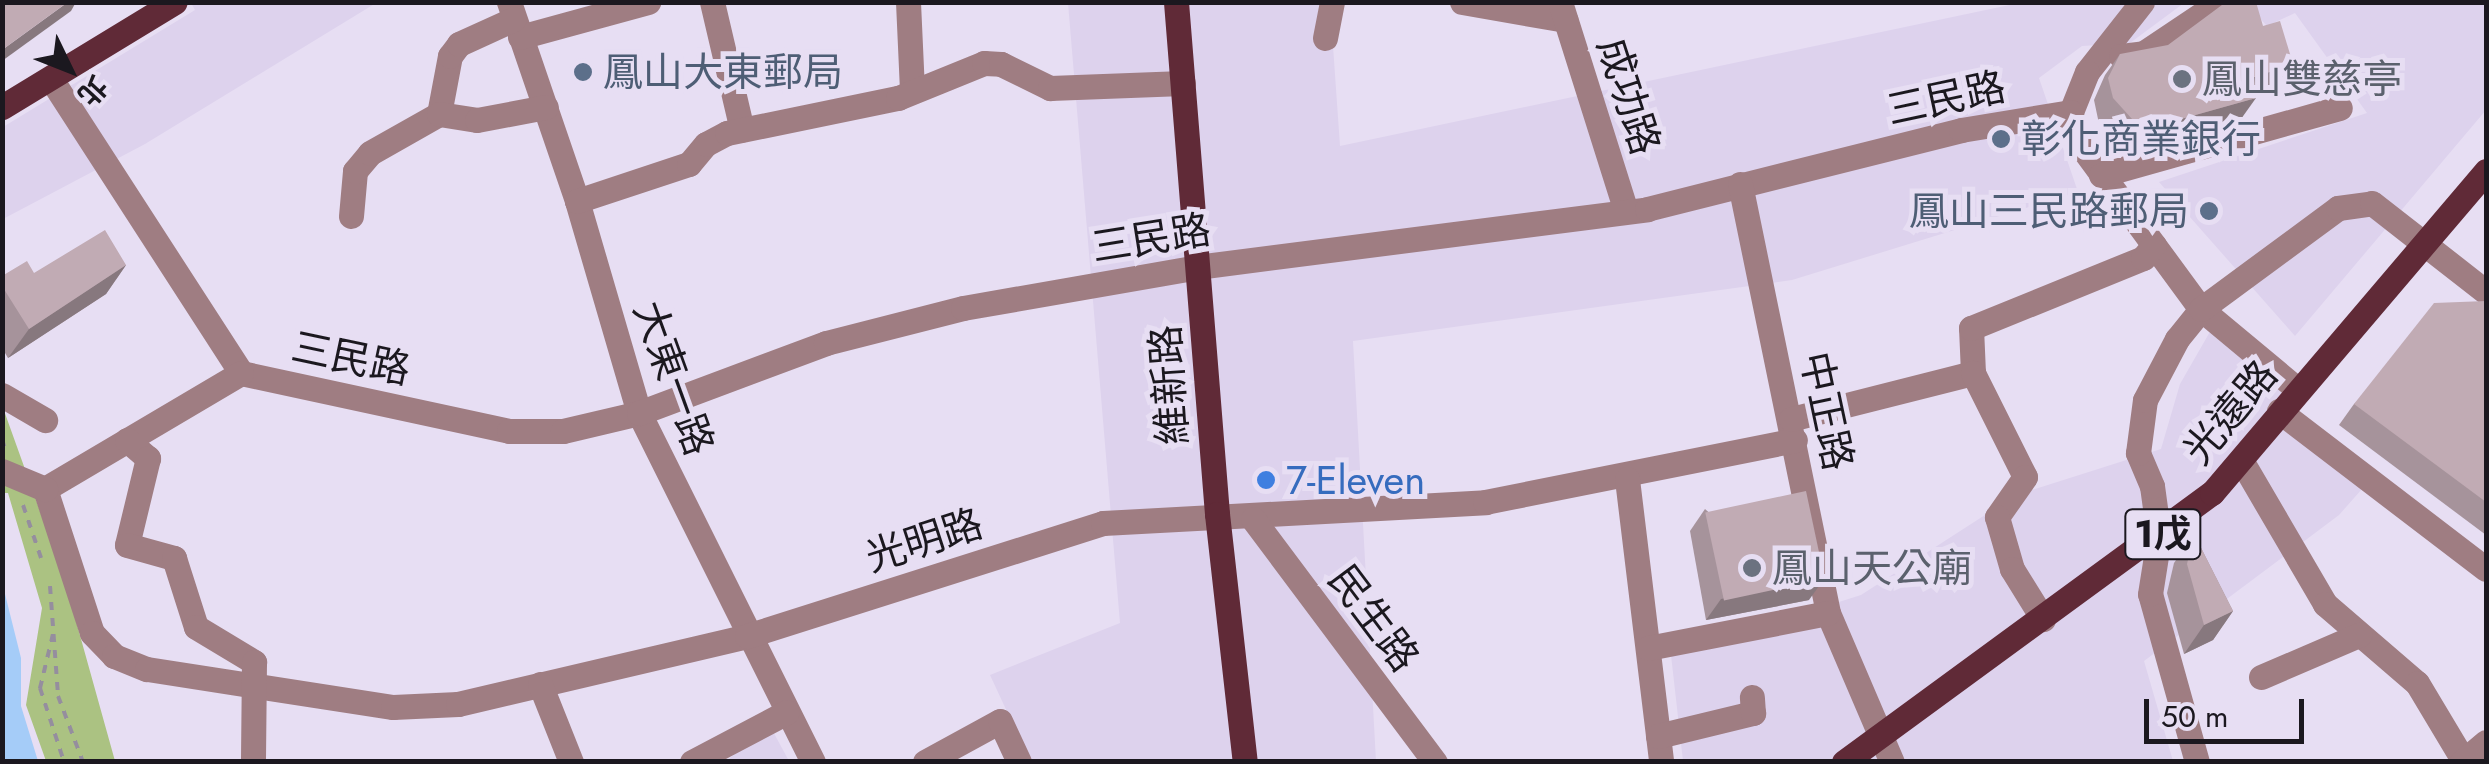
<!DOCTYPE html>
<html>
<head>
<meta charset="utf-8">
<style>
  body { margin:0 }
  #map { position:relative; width:2489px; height:764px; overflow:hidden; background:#e7def3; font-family:Jost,"Noto Sans TC",sans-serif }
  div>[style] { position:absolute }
  .built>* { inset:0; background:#ddd2ed }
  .green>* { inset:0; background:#abc282 }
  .water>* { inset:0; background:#a5ccf8 }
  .path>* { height:4px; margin-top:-2px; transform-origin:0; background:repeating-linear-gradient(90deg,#958e9e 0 8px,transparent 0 16px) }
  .minor>* { height:25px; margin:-12.5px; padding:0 12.5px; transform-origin:12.5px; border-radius:12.5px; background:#9f7d82 }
  .major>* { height:25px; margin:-12.5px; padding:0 12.5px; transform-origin:12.5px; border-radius:12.5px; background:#602a37 }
  .wall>* { inset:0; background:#a6939b }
  .shaded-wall>* { inset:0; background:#87787e }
  .building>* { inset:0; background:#c1abb4; transform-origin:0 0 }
  .dots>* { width:28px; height:28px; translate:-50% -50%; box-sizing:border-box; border:5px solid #e7def3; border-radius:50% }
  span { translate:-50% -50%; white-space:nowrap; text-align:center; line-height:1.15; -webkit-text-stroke:10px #e7def3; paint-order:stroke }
  .shield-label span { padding:2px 8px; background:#e7def3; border:2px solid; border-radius:8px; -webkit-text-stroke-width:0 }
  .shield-label { font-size:38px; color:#1b181f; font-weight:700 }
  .service-label { font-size:40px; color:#4e5e75 }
  .left { translate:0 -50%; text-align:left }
  .right { translate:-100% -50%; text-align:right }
  .worship-label { font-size:40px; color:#5b616d }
  .street-label { font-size:40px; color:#1b181f }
  .shop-label { font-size:40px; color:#366cbe }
  .frame { position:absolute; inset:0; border:5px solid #1b181f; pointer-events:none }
  .north { position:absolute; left:20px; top:20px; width:100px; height:100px; -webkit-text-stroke:8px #e7def3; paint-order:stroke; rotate:133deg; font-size:28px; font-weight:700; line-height:40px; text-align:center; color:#1b181f }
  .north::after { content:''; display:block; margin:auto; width:35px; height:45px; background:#1b181f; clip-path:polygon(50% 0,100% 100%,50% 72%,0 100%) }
  .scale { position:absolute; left:2144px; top:699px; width:160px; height:45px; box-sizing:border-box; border:5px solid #1b181f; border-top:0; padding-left:12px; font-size:30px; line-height:35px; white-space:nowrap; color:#1b181f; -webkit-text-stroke:8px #e7def3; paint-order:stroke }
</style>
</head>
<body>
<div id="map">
  <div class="built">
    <div style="clip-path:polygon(191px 3px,376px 3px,145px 144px,3px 219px,3px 127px,195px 10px)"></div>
    <div style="clip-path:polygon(1068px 3px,1330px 3px,1340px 146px,2019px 3px,2184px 3px,2130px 43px,2082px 46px,2039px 78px,2078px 192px,1792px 280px,1353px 341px,1376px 761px,1030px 761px,990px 675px,1120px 623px)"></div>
    <div style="clip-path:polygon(2246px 3px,2486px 3px,2486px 110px,2295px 336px,2159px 182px,2367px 113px,2295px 13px,2267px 26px)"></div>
    <div style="clip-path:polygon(2219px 316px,2362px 489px,2339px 515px,2144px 661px,2173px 761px,1683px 761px,1671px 655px,1861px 595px,2016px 495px,2161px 449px,2180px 384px)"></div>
    <div style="clip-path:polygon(770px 726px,789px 761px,725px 762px)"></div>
  </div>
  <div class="green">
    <div style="clip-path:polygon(2px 405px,64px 578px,115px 761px,46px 761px,26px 705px,42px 608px,8px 493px,3px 493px)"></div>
  </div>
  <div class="water">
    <div style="clip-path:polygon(2px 582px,21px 658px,21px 706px,38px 761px,5px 761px,3px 752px)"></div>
  </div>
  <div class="path">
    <div style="left:2px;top:439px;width:10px;rotate:73deg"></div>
    <div style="left:23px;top:505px;width:56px;rotate:71.2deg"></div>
    <div style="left:50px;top:586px;width:110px;rotate:85.8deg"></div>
    <div style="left:58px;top:696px;width:71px;rotate:69.3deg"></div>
    <div style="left:53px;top:634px;width:56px;rotate:103.5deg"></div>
    <div style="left:40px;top:688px;width:78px;rotate:72deg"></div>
  </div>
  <div class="minor">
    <div style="left:509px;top:2px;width:210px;rotate:71.1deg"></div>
    <div style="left:577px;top:201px;width:221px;rotate:73.7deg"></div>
    <div style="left:639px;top:413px;width:390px;rotate:63.5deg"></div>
    <div style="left:712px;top:2px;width:131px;rotate:76.8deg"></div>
    <div style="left:908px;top:2px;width:89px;rotate:87.4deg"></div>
    <div style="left:1462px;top:2px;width:105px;rotate:9.9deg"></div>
    <div style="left:1560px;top:2px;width:219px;rotate:72.5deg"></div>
    <div style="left:2142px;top:2px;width:89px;rotate:128.2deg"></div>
    <div style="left:2087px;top:72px;width:43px;rotate:111.8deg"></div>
    <div style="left:2071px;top:112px;width:23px;rotate:85deg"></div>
    <div style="left:2073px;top:135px;width:216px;rotate:53.7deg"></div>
    <div style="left:2201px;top:309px;width:125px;rotate:39.8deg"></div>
    <div style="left:520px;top:37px;width:133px;rotate:-15.3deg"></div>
    <div style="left:1325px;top:38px;width:37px;rotate:-79deg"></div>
    <div style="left:2121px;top:56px;width:23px;rotate:-7deg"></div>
    <div style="left:2144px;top:53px;width:92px;rotate:-33.9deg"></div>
    <div style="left:51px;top:79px;width:350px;rotate:57.1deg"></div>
    <div style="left:241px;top:373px;width:274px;rotate:12.2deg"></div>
    <div style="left:509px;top:431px;width:54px"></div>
    <div style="left:563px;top:431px;width:78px;rotate:-13.3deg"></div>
    <div style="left:639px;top:413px;width:200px;rotate:-20.5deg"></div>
    <div style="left:826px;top:343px;width:141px;rotate:-14.3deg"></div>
    <div style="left:963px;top:308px;width:238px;rotate:-9.9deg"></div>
    <div style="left:1197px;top:267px;width:454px;rotate:-7.3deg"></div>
    <div style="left:1647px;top:209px;width:324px;rotate:-14.1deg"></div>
    <div style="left:1961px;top:130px;width:111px;rotate:-9.3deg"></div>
    <div style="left:439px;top:114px;width:59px;rotate:-79.3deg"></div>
    <div style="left:450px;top:56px;width:15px;rotate:-53deg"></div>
    <div style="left:459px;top:44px;width:60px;rotate:-24.4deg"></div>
    <div style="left:2101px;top:175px;width:248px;rotate:-15.7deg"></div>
    <div style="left:1740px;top:184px;width:438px;rotate:78.4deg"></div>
    <div style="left:1828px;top:613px;width:162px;rotate:66.8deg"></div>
    <div style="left:577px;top:201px;width:118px;rotate:-18.3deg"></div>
    <div style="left:689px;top:164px;width:26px;rotate:-50deg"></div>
    <div style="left:706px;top:144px;width:24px;rotate:-28deg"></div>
    <div style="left:727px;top:133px;width:175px;rotate:-11.6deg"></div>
    <div style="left:898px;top:98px;width:93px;rotate:-22.1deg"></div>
    <div style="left:984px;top:63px;width:17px;rotate:3deg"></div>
    <div style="left:1001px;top:64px;width:55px;rotate:26.1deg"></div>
    <div style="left:1050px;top:88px;width:133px;rotate:-2.2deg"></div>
    <div style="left:351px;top:216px;width:45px;rotate:-84.9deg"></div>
    <div style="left:355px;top:171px;width:23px;rotate:-50deg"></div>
    <div style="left:370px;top:153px;width:79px;rotate:-29.5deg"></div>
    <div style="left:439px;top:114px;width:38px;rotate:9deg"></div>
    <div style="left:477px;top:120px;width:70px;rotate:-10.7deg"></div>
    <div style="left:241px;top:373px;width:228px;rotate:149.4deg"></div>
    <div style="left:45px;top:489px;width:151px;rotate:71.9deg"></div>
    <div style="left:92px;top:633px;width:32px;rotate:46deg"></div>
    <div style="left:114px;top:656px;width:35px;rotate:22deg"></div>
    <div style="left:147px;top:669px;width:249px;rotate:8.8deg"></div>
    <div style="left:393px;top:707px;width:65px;rotate:-2.6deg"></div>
    <div style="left:458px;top:704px;width:297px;rotate:-13.2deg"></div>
    <div style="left:747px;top:636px;width:374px;rotate:-17.6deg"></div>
    <div style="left:1103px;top:523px;width:383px;rotate:-3.1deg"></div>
    <div style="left:1485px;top:502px;width:316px;rotate:-11.3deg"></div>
    <div style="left:1973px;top:373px;width:45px;rotate:-92.5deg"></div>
    <div style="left:1971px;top:328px;width:186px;rotate:-22.1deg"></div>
    <div style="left:2143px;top:258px;width:17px;rotate:-50deg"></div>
    <div style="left:2px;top:395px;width:50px;rotate:30.2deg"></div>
    <div style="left:2279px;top:411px;width:260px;rotate:37.4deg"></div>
    <div style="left:1791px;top:419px;width:188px;rotate:-14.2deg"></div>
    <div style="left:1973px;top:373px;width:116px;rotate:63.4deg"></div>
    <div style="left:2025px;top:477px;width:49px;rotate:125deg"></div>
    <div style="left:1997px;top:517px;width:54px;rotate:73.9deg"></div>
    <div style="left:2012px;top:569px;width:59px;rotate:58.2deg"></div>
    <div style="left:127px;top:440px;width:28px;rotate:41deg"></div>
    <div style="left:148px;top:458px;width:89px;rotate:103.6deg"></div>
    <div style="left:127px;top:545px;width:49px;rotate:15.5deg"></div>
    <div style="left:174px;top:558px;width:72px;rotate:72.3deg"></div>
    <div style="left:196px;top:627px;width:68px;rotate:31.1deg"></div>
    <div style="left:254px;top:662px;width:100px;rotate:90.6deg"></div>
    <div style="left:2241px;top:460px;width:167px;rotate:59.7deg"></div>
    <div style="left:2325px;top:604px;width:121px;rotate:40.7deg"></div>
    <div style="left:2417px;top:683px;width:90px;rotate:59.1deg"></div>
    <div style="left:2px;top:471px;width:47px;rotate:22.7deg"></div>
    <div style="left:1627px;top:479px;width:285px;rotate:83.1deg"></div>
    <div style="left:1253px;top:519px;width:304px;rotate:53.2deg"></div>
    <div style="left:1648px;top:648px;width:183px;rotate:-11deg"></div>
    <div style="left:2261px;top:677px;width:107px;rotate:-23.2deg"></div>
    <div style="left:540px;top:684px;width:84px;rotate:68.3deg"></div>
    <div style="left:1658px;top:736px;width:98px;rotate:-13.6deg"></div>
    <div style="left:1753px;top:713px;width:16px;rotate:-94deg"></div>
    <div style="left:692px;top:762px;width:107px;rotate:-27.8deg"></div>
    <div style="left:925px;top:762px;width:85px;rotate:-28.7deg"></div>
    <div style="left:1000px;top:721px;width:45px;rotate:65.1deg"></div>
    <div style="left:2197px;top:762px;width:174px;rotate:-105.6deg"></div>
    <div style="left:2150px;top:594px;width:58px;rotate:-81deg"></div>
    <div style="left:2159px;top:537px;width:51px;rotate:-97.8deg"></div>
    <div style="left:2152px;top:486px;width:36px;rotate:-113deg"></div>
    <div style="left:2138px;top:453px;width:53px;rotate:-82.5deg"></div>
    <div style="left:2145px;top:400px;width:69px;rotate:-62.3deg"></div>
    <div style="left:2177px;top:339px;width:38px;rotate:-51deg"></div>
    <div style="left:2201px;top:309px;width:170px;rotate:-36.4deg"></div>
    <div style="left:2338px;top:208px;width:34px;rotate:-8deg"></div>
    <div style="left:2372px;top:203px;width:145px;rotate:38deg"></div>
    <div style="left:2462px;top:762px;width:31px;rotate:-40deg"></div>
  </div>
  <div class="major">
    <div style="left:1176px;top:2px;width:514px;rotate:85.42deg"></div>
    <div style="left:1217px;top:514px;width:250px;rotate:83.6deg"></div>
    <div style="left:2px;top:107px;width:202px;rotate:-31.3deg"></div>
    <div style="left:1844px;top:762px;width:456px;rotate:-36.2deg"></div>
    <div style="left:2212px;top:493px;width:423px;rotate:-49.6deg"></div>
  </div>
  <div class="wall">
    <div style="clip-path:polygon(2120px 54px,2278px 85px,2255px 93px,2241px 119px,2127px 151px,2098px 119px,2094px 100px,2105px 75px)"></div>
    <div style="clip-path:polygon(126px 265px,106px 294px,8px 358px,2px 348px,2px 276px)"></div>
    <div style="clip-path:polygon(2486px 301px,2486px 535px,2339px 425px,2354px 404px)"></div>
    <div style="clip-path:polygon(1705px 509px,1809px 600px,1706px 620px,1690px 531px)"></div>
    <div style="clip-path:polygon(2194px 534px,2233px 611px,2213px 640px,2184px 654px,2167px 593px,2174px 563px)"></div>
  </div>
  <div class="shaded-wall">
    <div style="clip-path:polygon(68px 2px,76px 2px,71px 11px,2px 61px,2px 50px)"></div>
    <div style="clip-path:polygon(2293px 64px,2278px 85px,2239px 98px,2254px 77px)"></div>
    <div style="clip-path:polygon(2256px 98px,2241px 119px,2127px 151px,2142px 130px)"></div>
    <div style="clip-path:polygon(126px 265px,106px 294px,8px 358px,29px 329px)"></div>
    <div style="clip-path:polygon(1824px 579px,1809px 600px,1706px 620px,1721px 599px)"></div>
    <div style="clip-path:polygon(2233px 611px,2213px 640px,2184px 654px,2204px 625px)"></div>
  </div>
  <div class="building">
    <div style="clip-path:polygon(2px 2px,68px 2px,2px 50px)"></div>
    <div style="clip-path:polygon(2226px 2px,2256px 2px,2263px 26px,2280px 21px,2293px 64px,2254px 77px,2256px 98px,2142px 130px,2113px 98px,2108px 78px,2120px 54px,2168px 45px)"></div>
    <div style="clip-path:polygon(105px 230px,126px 265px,29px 329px,2px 286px,2px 276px,27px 261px,34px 273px)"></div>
    <div style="clip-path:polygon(2486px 301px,2486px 502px,2354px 404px,2434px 303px)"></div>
    <div style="left:1806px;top:491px;width:90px;height:103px;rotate:78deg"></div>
    <div style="clip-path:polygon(2194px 534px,2233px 611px,2204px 625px,2187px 564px)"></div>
  </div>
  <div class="dots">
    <div style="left:583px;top:72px;background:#5c6f8a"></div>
    <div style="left:2182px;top:79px;background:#6b7280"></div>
    <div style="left:2001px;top:139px;background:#5c6f8a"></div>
    <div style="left:2209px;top:211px;background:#5c6f8a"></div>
    <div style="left:1266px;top:480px;background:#3f7fe0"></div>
    <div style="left:1752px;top:568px;background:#6b7280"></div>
  </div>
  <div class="shield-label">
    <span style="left:2163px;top:534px">1戊</span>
  </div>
  <div class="service-label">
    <span class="left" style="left:603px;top:72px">鳳山大東郵局</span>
    <span class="left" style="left:2021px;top:139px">彰化商業銀行</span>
    <span class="right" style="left:2189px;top:211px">鳳山三民路郵局</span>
  </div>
  <div class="worship-label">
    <span class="left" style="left:2202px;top:79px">鳳山雙慈亭</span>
    <span class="left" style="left:1772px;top:568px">鳳山天公廟</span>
  </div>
  <div class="street-label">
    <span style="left:1629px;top:96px;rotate:72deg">成功路</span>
    <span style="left:1946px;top:98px;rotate:-12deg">三民路</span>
    <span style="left:1151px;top:238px;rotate:-9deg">三民路</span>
    <span style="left:351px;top:358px;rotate:12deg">三民路</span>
    <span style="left:674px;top:378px;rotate:70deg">大東一路</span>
    <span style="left:1169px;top:385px;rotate:-94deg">維新路</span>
    <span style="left:1827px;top:411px;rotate:78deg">中正路</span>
    <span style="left:2230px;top:412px;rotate:-50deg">光遠路</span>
    <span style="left:924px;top:540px;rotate:-18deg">光明路</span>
    <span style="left:1374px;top:618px;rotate:53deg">民生路</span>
  </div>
  <div class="shop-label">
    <span class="left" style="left:1286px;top:480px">7-Eleven</span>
  </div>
  <div class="frame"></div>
  <div class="north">北</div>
  <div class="scale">50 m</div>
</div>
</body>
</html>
